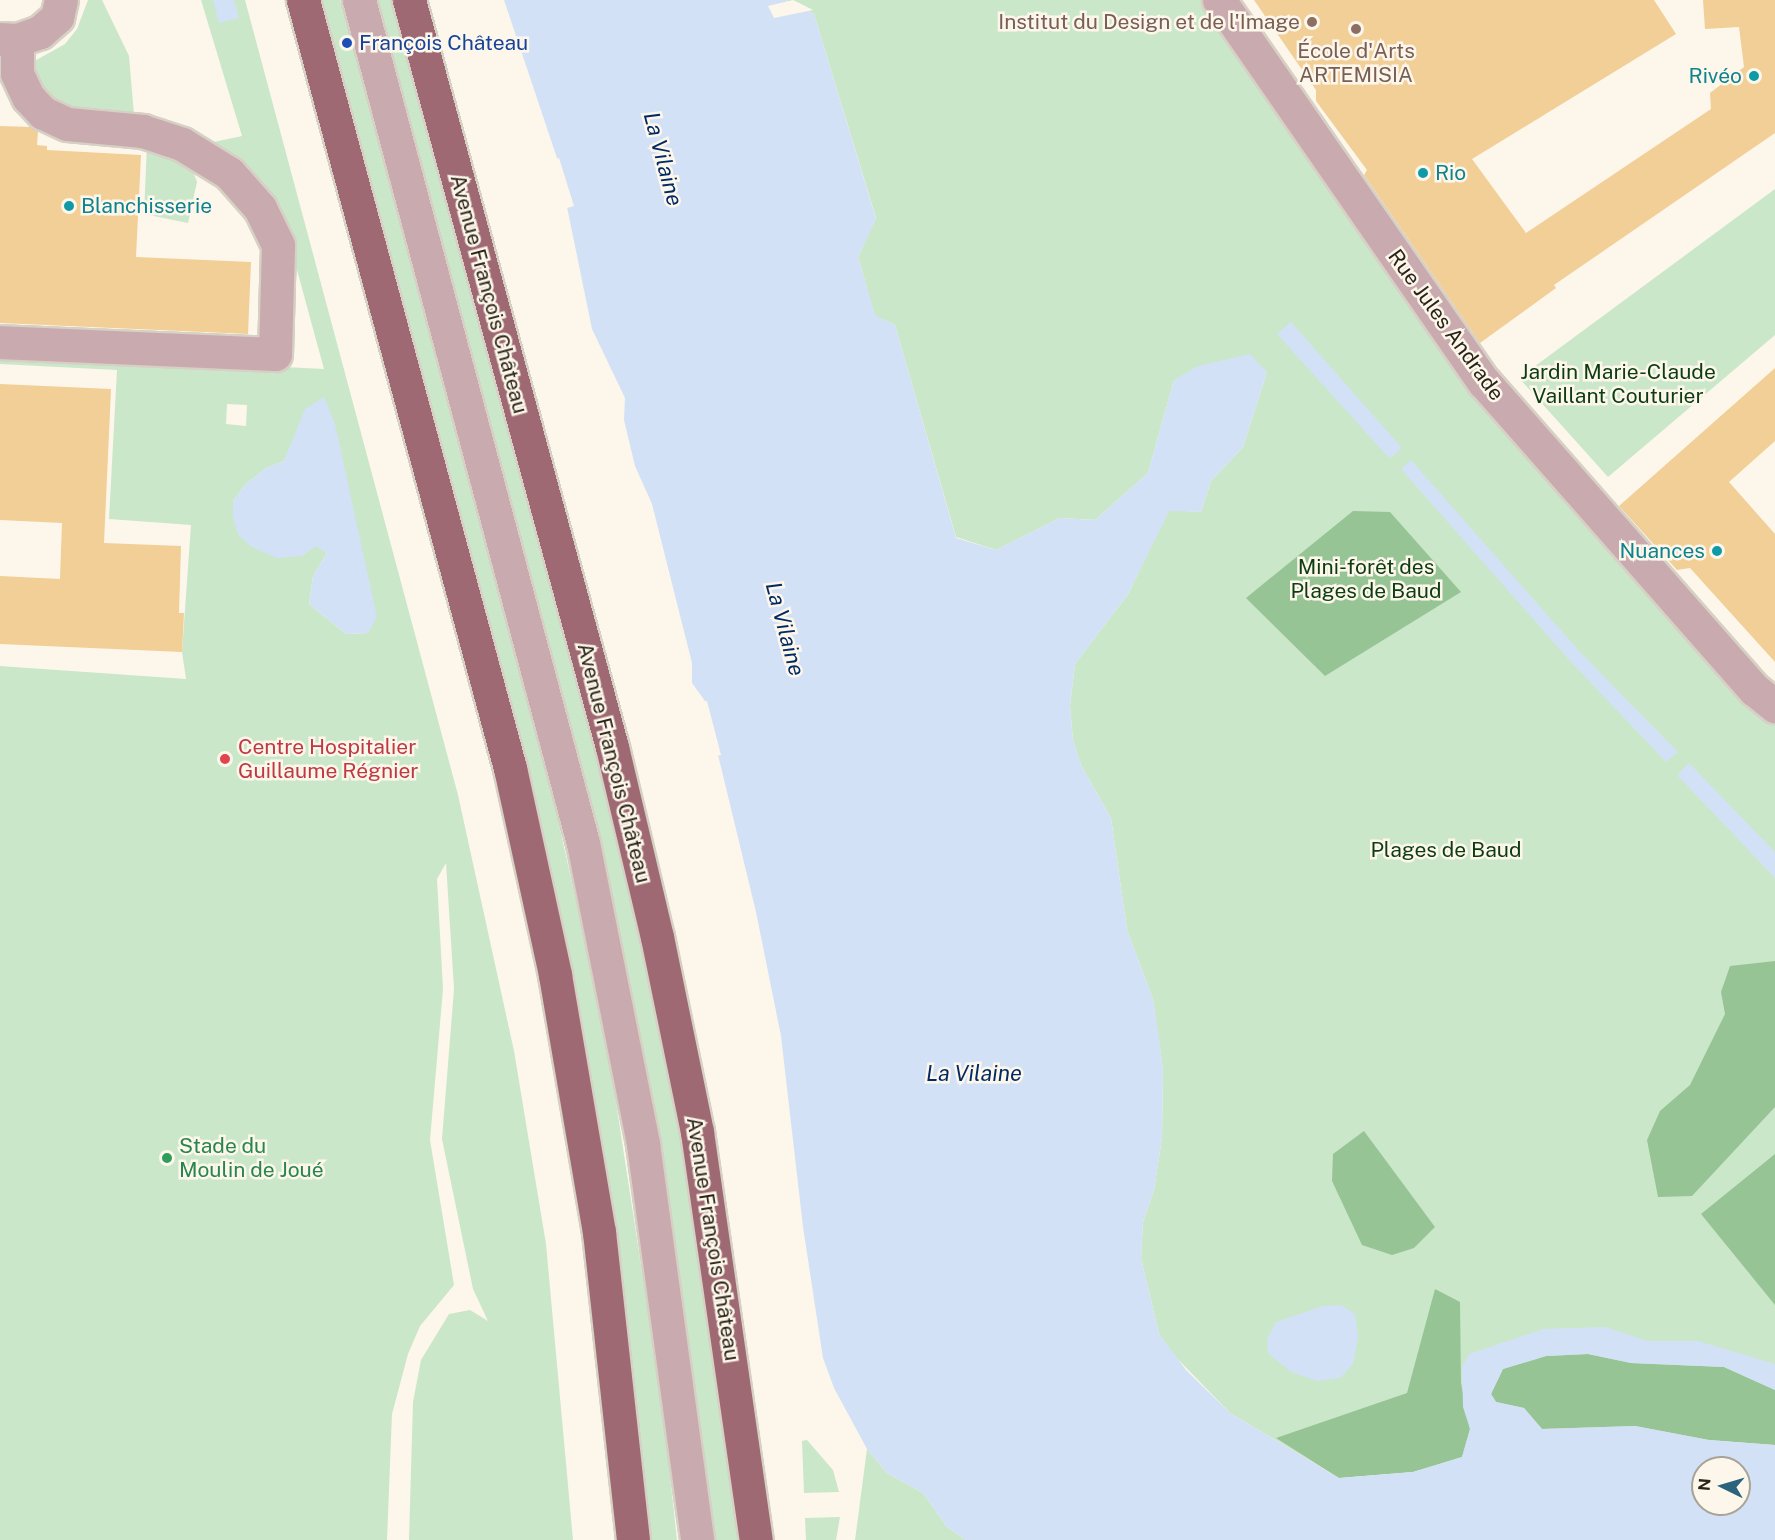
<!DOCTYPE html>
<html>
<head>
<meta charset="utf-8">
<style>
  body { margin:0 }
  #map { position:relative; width:1775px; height:1540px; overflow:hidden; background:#fdf6eb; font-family:"Public Sans",sans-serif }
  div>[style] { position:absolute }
  .green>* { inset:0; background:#cae7c9 }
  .forest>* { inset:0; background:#96c495 }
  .water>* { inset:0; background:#d3e1f6 }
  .pier>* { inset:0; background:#fdf6eb }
  .building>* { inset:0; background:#f1cf97 }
  .roads { filter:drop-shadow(2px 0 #d7d0c5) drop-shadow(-2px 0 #d7d0c5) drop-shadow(0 2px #d7d0c5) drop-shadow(0 -2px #d7d0c5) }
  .minor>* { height:33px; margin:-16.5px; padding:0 16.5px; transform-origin:16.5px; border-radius:16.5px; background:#c9aaae }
  .major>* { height:33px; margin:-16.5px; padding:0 16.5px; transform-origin:16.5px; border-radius:16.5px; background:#9e6972 }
  .dots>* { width:16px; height:16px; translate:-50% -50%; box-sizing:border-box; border:3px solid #fdf6eb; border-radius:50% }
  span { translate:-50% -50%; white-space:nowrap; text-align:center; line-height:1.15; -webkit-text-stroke:5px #fdf6eb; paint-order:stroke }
  .education-label { font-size:21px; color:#785e54 }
  .right { translate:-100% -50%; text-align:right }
  .transit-label { font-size:21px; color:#164399 }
  .left { translate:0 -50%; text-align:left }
  .culture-label { font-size:21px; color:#0d838f }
  .street-label { font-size:21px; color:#2a2318 }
  .park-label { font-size:21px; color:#0b3d11 }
  .health-label { font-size:21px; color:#be3a42 }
  .leisure-label { font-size:21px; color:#27864d }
  .water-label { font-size:22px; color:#002a64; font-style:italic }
  .north { position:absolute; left:1691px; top:1456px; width:60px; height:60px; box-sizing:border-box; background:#fdf6eb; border:2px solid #a9a297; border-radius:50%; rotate:275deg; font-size:16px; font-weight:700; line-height:24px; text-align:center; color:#2a2318 }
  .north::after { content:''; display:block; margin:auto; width:21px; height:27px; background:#2b637d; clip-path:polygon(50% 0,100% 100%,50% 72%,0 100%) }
</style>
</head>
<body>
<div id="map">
  <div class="green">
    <div style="clip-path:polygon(88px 0,102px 0,129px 56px,134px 115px,71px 108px,56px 101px,36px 79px,31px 63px,65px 44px,77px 29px)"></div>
    <div style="clip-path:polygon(evenodd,201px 0,245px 0,458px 795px,514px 1051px,546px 1244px,573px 1540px,409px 1540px,413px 1402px,421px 1360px,449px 1314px,470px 1310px,488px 1321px,473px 1289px,442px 1139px,454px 989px,446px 863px,437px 879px,443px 989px,430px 1140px,454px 1285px,420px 1326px,408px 1354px,392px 1414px,387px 1540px,0 1540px,0 666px,186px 679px,182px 652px,191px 525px,109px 519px,117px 370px,0 364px,0 353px,324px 369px,285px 226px,209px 143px,242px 136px,201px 0,227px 404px,247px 405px,246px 426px,226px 424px,227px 404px,201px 0,292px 447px,368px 633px,346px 634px,309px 604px,313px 576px,327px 553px,316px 545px,302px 556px,233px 501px,245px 485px,266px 468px,284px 461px,292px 447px)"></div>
    <div style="clip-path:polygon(320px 0,340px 0,531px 697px,606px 1037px,662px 1402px,677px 1540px,648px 1540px,616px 1240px,576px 991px,516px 720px)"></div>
    <div style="clip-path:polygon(374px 0,399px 0,600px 749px,680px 1128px,744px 1540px,711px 1540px,659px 1132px,579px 754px)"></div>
    <div style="clip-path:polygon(786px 0,1202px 0,1300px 145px,1752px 703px,1775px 724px,1775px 1445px,1709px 1440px,1339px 1478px,1230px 1413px,1169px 1350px,1159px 1334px,1141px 1258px,1143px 1222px,1154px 1190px,1162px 1138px,1163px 1070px,1153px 999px,1127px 930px,1111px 818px,1081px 765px,1073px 740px,1070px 706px,1075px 664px,1128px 594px,1169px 510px,1201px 512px,1211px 481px,1243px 447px,1267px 372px,1174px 380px,1148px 473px,1095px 520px,1060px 518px,996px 550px,956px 537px,895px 325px,875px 316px,858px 257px,876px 218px,814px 14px)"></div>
    <div style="clip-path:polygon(147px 144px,194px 174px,197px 182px,188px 223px,144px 214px)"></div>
    <div style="clip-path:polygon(1775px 189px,1775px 335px,1608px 477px,1519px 378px)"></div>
    <div style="clip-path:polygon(807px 1440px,833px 1470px,839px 1492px,804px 1493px,802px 1441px)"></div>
    <div style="clip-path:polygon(867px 1449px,887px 1473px,923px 1493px,947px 1527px,966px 1540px,855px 1540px)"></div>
    <div style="clip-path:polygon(840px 1517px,836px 1540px,806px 1540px,805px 1518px)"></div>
  </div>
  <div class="forest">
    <div style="clip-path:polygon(1353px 511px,1390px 512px,1461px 592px,1325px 676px,1246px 598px)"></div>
    <div style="clip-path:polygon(1775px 961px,1775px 1107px,1692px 1196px,1658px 1197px,1647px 1140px,1660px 1111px,1690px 1085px,1725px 1014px,1721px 992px,1730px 966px)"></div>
    <div style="clip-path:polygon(1364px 1131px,1435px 1227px,1414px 1248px,1392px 1255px,1362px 1245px,1332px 1181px,1333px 1154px)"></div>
    <div style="clip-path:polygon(1775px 1154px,1775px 1305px,1701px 1214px)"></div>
    <div style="clip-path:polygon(1435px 1289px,1460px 1302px,1461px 1383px,1470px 1429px,1462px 1457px,1413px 1472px,1339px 1478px,1276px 1438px,1407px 1393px)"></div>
    <div style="clip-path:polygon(1588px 1354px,1631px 1363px,1724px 1367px,1775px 1390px,1775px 1445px,1709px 1440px,1635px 1426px,1542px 1429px,1524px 1408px,1496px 1402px,1491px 1394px,1503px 1369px,1546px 1356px)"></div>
  </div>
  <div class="water">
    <div style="clip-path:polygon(213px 0,234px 0,239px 18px,219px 23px)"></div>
    <div style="clip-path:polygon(evenodd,504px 0,786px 0,814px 14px,876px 219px,858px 257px,875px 315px,895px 325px,956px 538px,996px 550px,1060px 518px,1095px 520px,1148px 473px,1174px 380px,1198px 366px,1250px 354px,1267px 372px,1243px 447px,1211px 481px,1201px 512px,1169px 511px,1128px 594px,1075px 664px,1070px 706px,1073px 740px,1081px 765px,1111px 818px,1127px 930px,1153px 999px,1158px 1031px,1163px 1070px,1162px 1138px,1154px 1190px,1143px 1222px,1141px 1258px,1159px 1334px,1186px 1370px,1230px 1413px,1339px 1478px,1413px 1472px,1462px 1457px,1470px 1429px,1463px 1407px,1462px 1367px,1469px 1354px,1543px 1329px,1605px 1327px,1648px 1341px,1698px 1341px,1775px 1364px,1775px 1390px,1724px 1367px,1631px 1363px,1588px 1354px,1546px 1356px,1503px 1369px,1491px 1394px,1496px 1402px,1524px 1408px,1542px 1429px,1635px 1426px,1709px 1440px,1775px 1445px,1775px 1540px,966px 1540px,947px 1527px,923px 1493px,887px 1473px,867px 1449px,834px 1388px,823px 1358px,803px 1227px,781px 1036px,756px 912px,705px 701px,692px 683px,692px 663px,652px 504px,635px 466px,624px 420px,625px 398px,592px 329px,557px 158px,504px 0,1703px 1468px,1739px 1468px,1739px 1504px,1703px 1504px,1703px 1468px)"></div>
    <div style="clip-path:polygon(1291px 322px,1402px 448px,1395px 454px,1389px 458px,1277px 334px)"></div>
    <div style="clip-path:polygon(324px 397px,335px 424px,377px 617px,368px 633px,346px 634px,309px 604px,313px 576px,327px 553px,316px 546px,302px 556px,277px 558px,252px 547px,238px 535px,233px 517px,233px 501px,245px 485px,266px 468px,284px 461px,305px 409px)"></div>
    <div style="clip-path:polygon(1411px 460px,1580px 652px,1678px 752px,1666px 762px,1571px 662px,1401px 469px)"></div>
    <div style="clip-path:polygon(1689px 763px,1775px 852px,1775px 878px,1677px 775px)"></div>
    <div style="clip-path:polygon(1341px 1305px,1355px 1314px,1358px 1337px,1353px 1364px,1340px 1378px,1317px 1381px,1291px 1372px,1268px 1353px,1267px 1339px,1276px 1322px,1323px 1306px)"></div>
  </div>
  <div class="pier">
    <div style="clip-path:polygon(793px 0,813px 10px,774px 18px,768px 6px)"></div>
    <div style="clip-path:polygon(559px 158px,574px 206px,567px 208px,554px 160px)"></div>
    <div style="clip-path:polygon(707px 701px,721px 755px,715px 756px,702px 702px)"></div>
  </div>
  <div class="building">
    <div style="clip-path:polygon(1254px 0,1654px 0,1676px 34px,1472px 159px,1526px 233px,1711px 109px,1710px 93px,1744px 67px,1739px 27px,1705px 29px,1703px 0,1775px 0,1775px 133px,1554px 285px,1556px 288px,1480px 343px,1364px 175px,1367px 170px,1316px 101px,1316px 90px)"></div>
    <div style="clip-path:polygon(0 126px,31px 127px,38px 131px,37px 145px,47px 146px,47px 150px,141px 155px,136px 257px,251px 262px,248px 334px,0 323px)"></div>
    <div style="clip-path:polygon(1775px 368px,1775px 441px,1729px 482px,1775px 534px,1775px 662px,1690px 568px,1677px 570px,1619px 506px)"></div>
    <div style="clip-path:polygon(0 384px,111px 389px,104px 543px,181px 546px,179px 613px,184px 613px,182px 652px,0 644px,0 576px,60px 579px,62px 523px,0 520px)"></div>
  </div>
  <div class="roads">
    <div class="minor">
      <div style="left:359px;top:0;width:872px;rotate:75.12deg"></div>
      <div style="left:583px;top:843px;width:307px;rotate:78.7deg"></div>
      <div style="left:643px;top:1144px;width:400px;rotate:82.2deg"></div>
      <div style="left:1219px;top:0;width:465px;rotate:55.3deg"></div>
      <div style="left:1484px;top:382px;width:410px;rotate:48.7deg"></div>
      <div style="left:1755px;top:690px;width:26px;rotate:39deg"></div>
      <div style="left:0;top:39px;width:17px;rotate:3deg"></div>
      <div style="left:17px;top:40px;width:24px;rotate:-19deg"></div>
      <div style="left:40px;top:32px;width:23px;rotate:-41deg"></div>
      <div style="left:57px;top:17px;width:17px;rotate:-77deg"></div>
      <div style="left:0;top:342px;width:275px;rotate:2.5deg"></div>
      <div style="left:275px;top:354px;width:109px;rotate:-88.4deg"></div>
      <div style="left:278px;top:245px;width:41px;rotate:-115.9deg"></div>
      <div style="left:260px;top:208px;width:47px;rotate:-131.5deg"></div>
      <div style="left:229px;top:173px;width:55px;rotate:-148.3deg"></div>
      <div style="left:182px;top:144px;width:41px;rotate:-161.6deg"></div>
      <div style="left:143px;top:131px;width:76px;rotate:-174.7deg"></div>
      <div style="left:67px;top:124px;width:26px;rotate:-155deg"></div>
      <div style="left:43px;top:113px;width:22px;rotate:-133deg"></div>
      <div style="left:28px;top:97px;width:26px;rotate:-115deg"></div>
      <div style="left:17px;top:73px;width:33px;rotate:-90deg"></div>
    </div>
    <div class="major">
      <div style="left:303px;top:0;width:795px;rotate:74.92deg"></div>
      <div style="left:510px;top:768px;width:212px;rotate:77.7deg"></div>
      <div style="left:555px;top:975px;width:261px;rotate:80.3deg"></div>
      <div style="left:599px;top:1232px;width:310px;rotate:83.7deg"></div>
      <div style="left:409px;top:0;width:774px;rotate:74.8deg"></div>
      <div style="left:612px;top:747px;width:195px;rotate:76.7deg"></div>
      <div style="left:657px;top:937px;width:199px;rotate:78.4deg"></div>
      <div style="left:697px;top:1132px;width:412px;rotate:81.8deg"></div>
    </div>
  </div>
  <div class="dots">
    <div style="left:1312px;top:22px;background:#8d6e63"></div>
    <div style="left:1356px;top:29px;background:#8d6e63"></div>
    <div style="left:347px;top:43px;background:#1a4fb4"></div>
    <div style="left:1754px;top:76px;background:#0f9aa8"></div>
    <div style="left:1423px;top:173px;background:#0f9aa8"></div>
    <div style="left:69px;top:206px;background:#0f9aa8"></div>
    <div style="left:1717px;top:551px;background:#0f9aa8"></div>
    <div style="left:225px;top:759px;background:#e0444e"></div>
    <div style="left:167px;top:1158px;background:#2e9e5b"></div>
  </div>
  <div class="education-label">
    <span class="right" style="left:1300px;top:22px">Institut du Design et de l'Image</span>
    <span style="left:1356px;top:63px">École d'Arts<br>ARTEMISIA</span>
  </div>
  <div class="transit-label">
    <span class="left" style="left:359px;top:43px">François Château</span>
  </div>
  <div class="culture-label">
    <span class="right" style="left:1742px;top:76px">Rivéo</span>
    <span class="left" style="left:1435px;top:173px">Rio</span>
    <span class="left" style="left:81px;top:206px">Blanchisserie</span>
    <span class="right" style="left:1705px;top:551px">Nuances</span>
  </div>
  <div class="street-label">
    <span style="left:489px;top:294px;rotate:75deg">Avenue François Château</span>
    <span style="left:1446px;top:325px;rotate:54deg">Rue Jules Andrade</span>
    <span style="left:614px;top:763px;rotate:76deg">Avenue François Château</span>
    <span style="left:713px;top:1239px;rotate:81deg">Avenue François Château</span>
  </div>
  <div class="park-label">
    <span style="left:1618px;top:384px">Jardin Marie-Claude<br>Vaillant Couturier</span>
    <span style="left:1366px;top:579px">Mini-forêt des<br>Plages de Baud</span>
    <span style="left:1446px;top:850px">Plages de Baud</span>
  </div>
  <div class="health-label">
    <span class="left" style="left:238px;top:759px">Centre Hospitalier<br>Guillaume Régnier</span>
  </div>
  <div class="leisure-label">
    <span class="left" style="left:179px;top:1158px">Stade du<br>Moulin de Joué</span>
  </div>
  <div class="water-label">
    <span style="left:663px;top:159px;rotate:75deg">La Vilaine</span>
    <span style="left:785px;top:629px;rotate:75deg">La Vilaine</span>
    <span style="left:974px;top:1074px">La Vilaine</span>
  </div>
  <div class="north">N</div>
</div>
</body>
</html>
